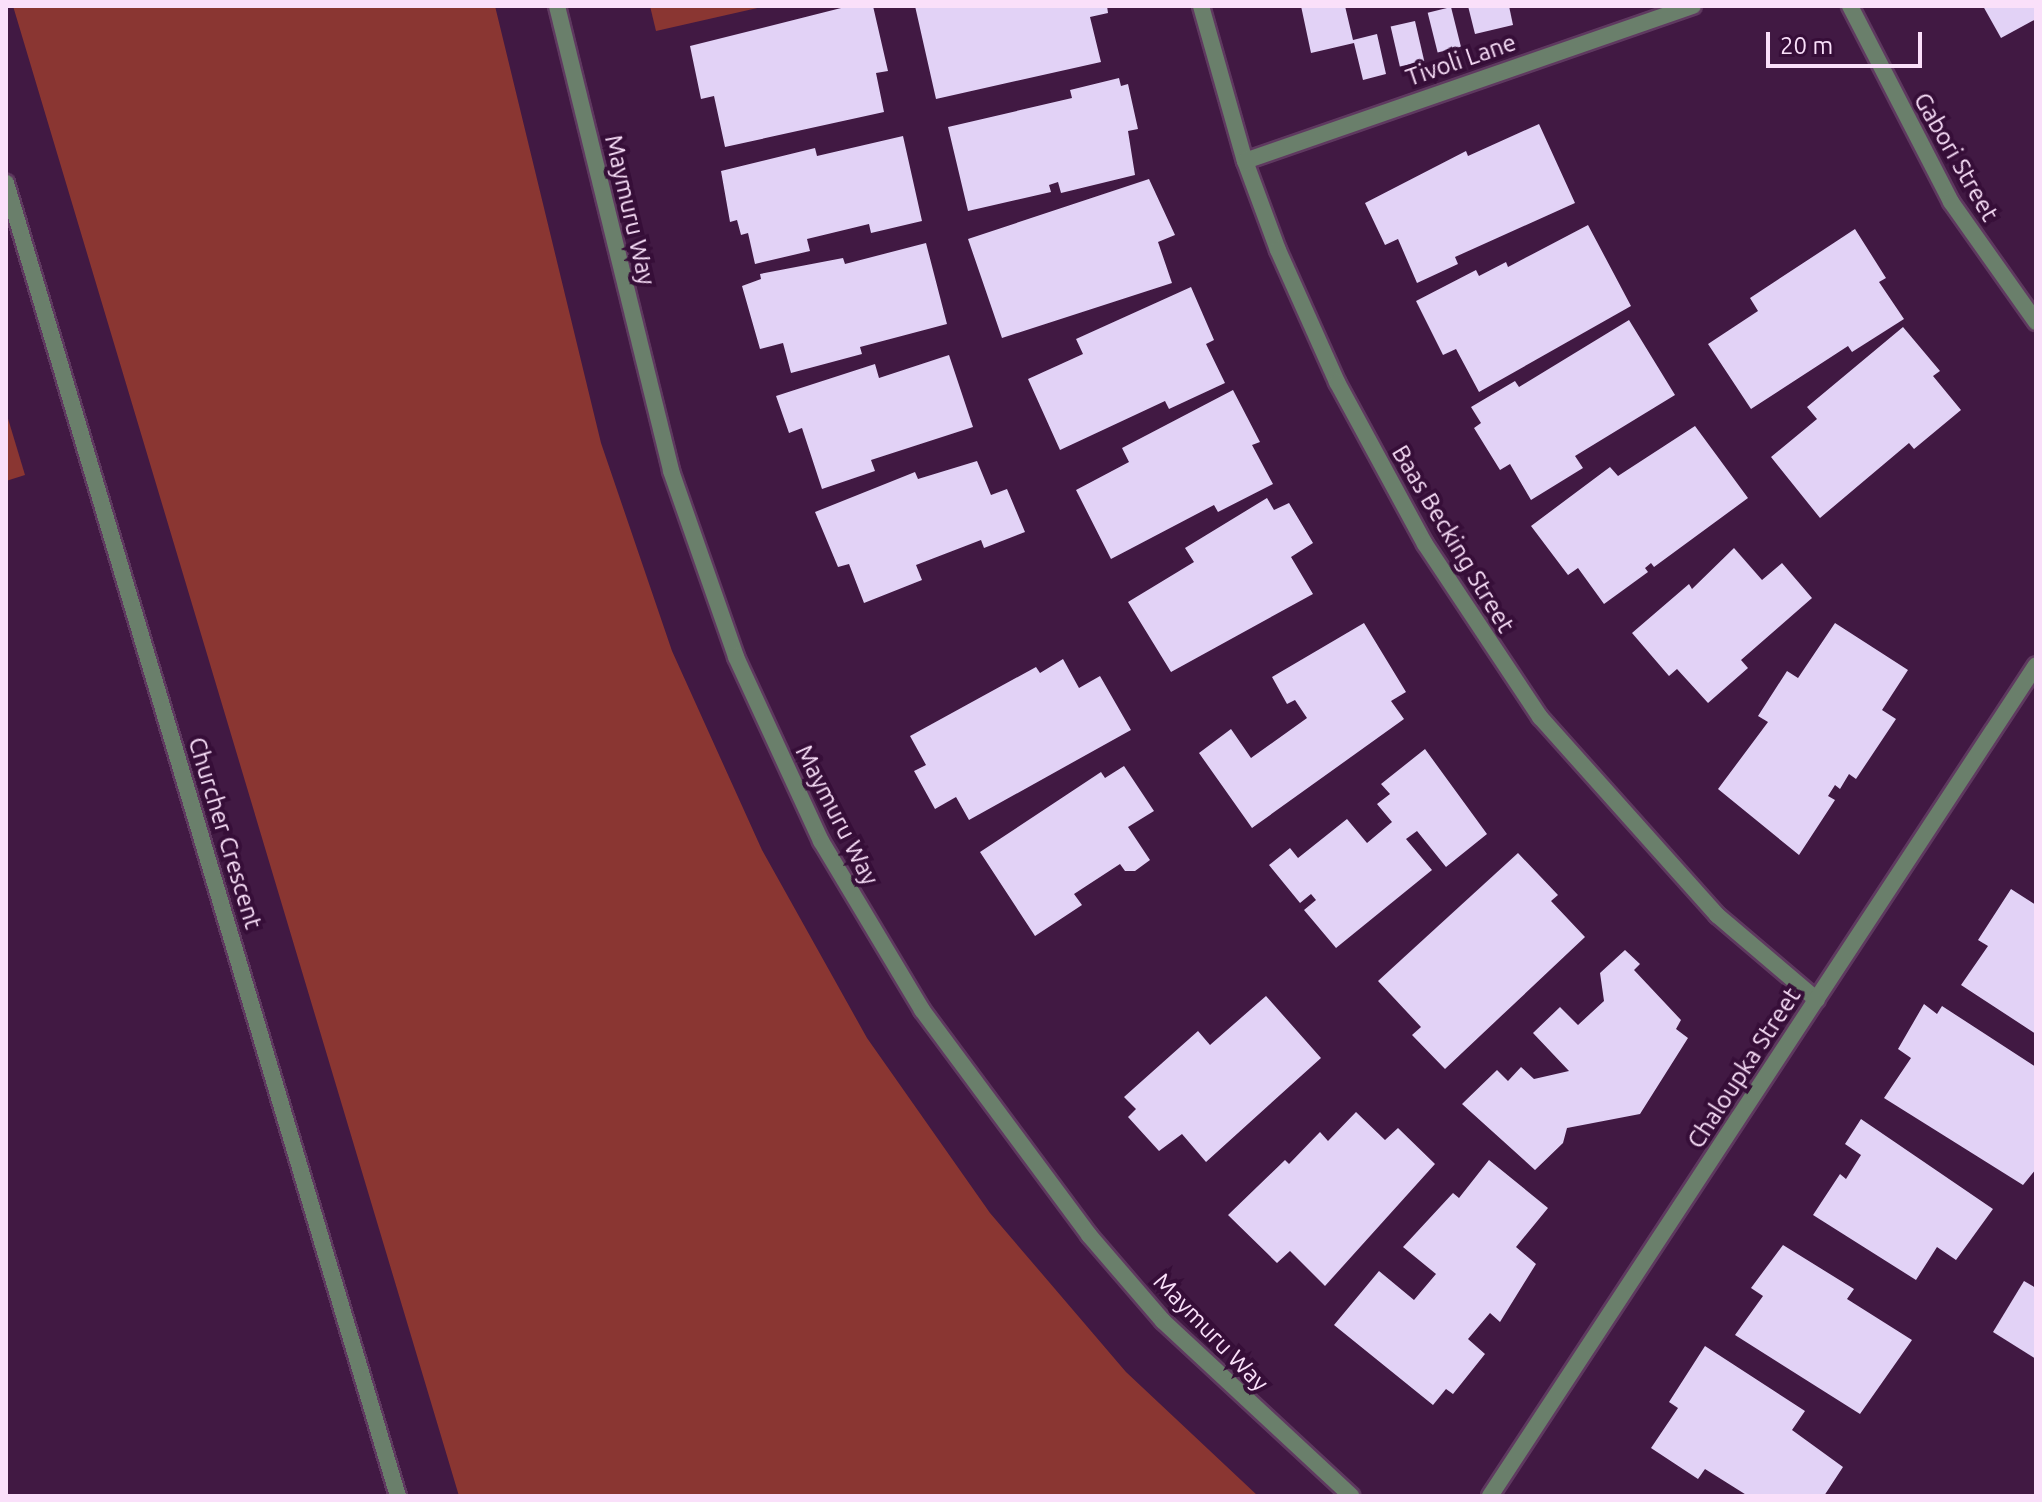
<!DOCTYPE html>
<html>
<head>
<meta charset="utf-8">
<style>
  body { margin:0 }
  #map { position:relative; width:2042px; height:1502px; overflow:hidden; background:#411943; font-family:Ubuntu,sans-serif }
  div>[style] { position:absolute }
  .green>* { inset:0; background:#8a3632 }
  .building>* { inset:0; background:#e2d2f6; transform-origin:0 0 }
  .roads { filter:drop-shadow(2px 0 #5f3960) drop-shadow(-2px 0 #5f3960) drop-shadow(0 2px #5f3960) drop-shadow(0 -2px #5f3960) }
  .minor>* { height:16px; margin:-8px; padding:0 8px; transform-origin:8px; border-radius:8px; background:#6a7f6b }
  .tertiary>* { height:16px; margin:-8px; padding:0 8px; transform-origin:8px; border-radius:8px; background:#6a7f6b }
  span { translate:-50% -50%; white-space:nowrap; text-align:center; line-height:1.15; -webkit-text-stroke:8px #360e38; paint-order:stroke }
  .street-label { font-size:24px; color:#fae0fa }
  .frame { position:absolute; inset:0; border:8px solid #fae0fa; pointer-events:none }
  .scale { position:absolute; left:1766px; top:32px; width:156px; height:36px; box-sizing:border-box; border:4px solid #fae0fa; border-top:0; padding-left:10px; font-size:24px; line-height:28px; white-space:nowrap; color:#fae0fa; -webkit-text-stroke:6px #360e38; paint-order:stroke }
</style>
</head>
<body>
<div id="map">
  <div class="green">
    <div style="clip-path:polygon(13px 6px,495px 6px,601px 443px,672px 651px,762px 850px,867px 1038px,990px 1213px,1126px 1372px,1258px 1496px,459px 1496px)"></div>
    <div style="clip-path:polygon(650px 6px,766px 6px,656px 31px)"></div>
    <div style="clip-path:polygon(6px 412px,25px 475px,6px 481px)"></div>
  </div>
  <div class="building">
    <div style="clip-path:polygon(849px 6px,873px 6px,888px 71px,876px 73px,884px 112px,725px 147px,714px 96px,701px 99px,690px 46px)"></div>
    <div style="clip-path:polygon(915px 6px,1107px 6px,1108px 13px,1090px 17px,1101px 62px,936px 99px)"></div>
    <div style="clip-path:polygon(1301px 6px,1345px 6px,1353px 40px,1377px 34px,1386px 74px,1363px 80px,1354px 43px,1311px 53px)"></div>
    <div style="clip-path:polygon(1468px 6px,1509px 6px,1513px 25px,1475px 34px)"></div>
    <div style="clip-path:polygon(1983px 6px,2036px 6px,2036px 19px,2001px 38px)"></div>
    <div style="left:1451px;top:7px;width:41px;height:24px;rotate:76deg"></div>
    <div style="left:1415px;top:21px;width:41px;height:25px;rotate:77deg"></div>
    <div style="clip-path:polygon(1119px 78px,1121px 86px,1128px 84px,1138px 129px,1128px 131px,1135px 175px,1061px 193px,1058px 182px,1049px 185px,1051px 192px,968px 211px,948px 127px,1072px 98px,1070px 90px)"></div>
    <div style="clip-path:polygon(1539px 124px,1575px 203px,1455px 257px,1458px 264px,1417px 283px,1398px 239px,1385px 245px,1365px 203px,1466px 151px,1468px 156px)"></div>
    <div style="clip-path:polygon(903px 136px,922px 221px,871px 233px,869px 224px,807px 239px,810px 251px,755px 264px,748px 233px,741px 235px,737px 220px,730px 222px,721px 171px,815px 148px,817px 156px)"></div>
    <div style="clip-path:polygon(1149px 179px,1175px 235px,1158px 242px,1172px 283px,1002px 338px,968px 239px)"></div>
    <div style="clip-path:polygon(1588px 225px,1631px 306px,1479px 392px,1456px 349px,1443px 355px,1416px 301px,1476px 270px,1479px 276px,1506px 262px,1508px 267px)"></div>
    <div style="clip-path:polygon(1855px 229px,1886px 278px,1879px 282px,1904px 319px,1852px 352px,1848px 346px,1751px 409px,1708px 344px,1758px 311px,1750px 298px)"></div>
    <div style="clip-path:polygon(926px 243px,947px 324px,860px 347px,862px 354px,791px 373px,783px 343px,760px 349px,742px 286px,761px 279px,760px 274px,843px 258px,845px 264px)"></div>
    <div style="clip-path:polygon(1191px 287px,1214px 340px,1206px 344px,1225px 383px,1169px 409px,1165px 401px,1060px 450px,1028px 379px,1083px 354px,1076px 339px)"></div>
    <div style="clip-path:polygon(1629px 320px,1675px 395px,1575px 456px,1583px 468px,1531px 500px,1510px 464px,1500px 470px,1474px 428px,1481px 423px,1471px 407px,1515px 381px,1519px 387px)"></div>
    <div style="clip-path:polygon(1903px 327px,1940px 371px,1933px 376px,1961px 410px,1914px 449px,1909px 443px,1820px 518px,1771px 457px,1817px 419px,1807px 407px)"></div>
    <div style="clip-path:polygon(949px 355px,973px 427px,871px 460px,875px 471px,822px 489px,802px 428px,789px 433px,776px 396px,875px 364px,879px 378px)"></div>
    <div style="clip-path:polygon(1233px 390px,1260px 442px,1252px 445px,1273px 484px,1218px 512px,1214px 505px,1111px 559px,1076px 490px,1129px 462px,1122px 448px)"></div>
    <div style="clip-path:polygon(1695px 426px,1748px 498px,1654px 567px,1651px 563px,1645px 568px,1648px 572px,1604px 604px,1578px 568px,1568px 575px,1531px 526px,1610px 467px,1618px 476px)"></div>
    <div style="clip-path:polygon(977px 461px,991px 495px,1007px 489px,1025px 532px,984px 548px,981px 540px,916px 565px,922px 580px,864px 603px,849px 564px,838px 567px,815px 512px,915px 472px,918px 479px)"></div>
    <div style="clip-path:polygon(1267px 498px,1274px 510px,1289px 503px,1313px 543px,1291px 557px,1313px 594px,1171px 672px,1128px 602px,1194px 562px,1185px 548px)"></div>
    <div style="clip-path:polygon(1734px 548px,1762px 580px,1782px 563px,1812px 598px,1741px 660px,1748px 668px,1708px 703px,1677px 669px,1669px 676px,1632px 633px,1689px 584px,1692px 589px)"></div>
    <div style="clip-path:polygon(1364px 623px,1406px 692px,1391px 701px,1404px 719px,1252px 828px,1199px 753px,1231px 729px,1251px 758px,1307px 718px,1295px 700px,1287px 704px,1272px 677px)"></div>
    <div style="clip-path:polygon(1835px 623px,1908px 670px,1882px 710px,1896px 719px,1856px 779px,1849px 774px,1840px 789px,1835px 785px,1828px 796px,1835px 800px,1799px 855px,1718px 789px,1768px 722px,1758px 716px,1787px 671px,1798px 678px)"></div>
    <div style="clip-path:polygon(1063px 659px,1079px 688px,1100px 676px,1131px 730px,969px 820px,956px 797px,935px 809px,914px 771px,926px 765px,910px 736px,1036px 667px,1040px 673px)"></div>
    <div style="clip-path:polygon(1425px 749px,1487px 834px,1446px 867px,1417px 831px,1406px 839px,1432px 870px,1336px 948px,1304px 910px,1316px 900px,1311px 894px,1300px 903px,1269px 865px,1290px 848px,1298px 858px,1347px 819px,1367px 843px,1392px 822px,1377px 804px,1390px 794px,1381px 784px)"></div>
    <div style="clip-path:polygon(1124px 766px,1154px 811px,1128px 827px,1150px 860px,1135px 871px,1125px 871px,1120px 864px,1074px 894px,1082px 905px,1035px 936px,980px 852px,1101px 772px,1105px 778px)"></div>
    <div style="clip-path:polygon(1518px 853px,1558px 895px,1551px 901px,1585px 937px,1445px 1069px,1412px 1035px,1421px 1027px,1378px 981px)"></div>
    <div style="clip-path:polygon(2011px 889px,2036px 905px,2036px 1034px,1961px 985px,1988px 946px,1978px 940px)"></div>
    <div style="clip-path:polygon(1625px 950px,1640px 964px,1634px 970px,1681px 1020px,1676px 1029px,1688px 1038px,1640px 1114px,1567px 1128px,1563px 1143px,1535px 1170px,1462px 1104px,1497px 1070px,1508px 1081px,1521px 1067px,1534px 1079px,1569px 1071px,1533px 1033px,1560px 1007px,1578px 1025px,1604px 1001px,1600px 973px)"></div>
    <div style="clip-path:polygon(1266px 996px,1321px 1058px,1206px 1162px,1182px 1134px,1159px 1151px,1128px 1117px,1136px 1109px,1124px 1097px,1198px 1031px,1210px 1045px)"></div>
    <div style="clip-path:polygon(1924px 1004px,1937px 1014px,1942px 1006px,2036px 1067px,2036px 1169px,2023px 1185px,1884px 1098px,1911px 1058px,1898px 1049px)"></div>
    <div style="clip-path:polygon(1356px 1112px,1385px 1140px,1398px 1128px,1435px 1164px,1325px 1286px,1290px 1251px,1277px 1263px,1228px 1215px,1285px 1160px,1289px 1164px,1320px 1132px,1328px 1141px)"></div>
    <div style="clip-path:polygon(1861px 1119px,1993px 1209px,1956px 1260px,1937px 1247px,1916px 1280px,1813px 1215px,1840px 1174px,1846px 1179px,1861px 1155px,1845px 1144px)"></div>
    <div style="clip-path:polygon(1489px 1160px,1548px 1208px,1516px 1247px,1536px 1264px,1500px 1322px,1490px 1313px,1468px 1339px,1485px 1354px,1453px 1394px,1446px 1389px,1433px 1405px,1334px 1325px,1379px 1271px,1414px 1300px,1436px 1274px,1403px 1247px,1453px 1193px,1459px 1198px)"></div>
    <div style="clip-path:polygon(1783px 1245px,1854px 1289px,1847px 1299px,1912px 1340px,1860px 1414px,1735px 1335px,1763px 1296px,1751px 1288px)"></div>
    <div style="clip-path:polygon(2024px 1281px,2036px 1288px,2036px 1359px,1993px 1332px)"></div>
    <div style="clip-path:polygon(1705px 1346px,1805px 1411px,1792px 1430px,1843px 1467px,1824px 1496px,1748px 1496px,1705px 1469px,1698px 1479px,1651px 1448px,1678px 1408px,1669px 1402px)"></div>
  </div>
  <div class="roads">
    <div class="minor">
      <div style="left:1201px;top:6px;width:161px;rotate:74.2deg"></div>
      <div style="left:1245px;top:161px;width:95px;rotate:69.7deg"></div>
      <div style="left:1278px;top:250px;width:145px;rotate:65.9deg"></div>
      <div style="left:1337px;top:382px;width:184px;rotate:61.5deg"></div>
      <div style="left:1425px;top:544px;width:208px;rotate:56.4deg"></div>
      <div style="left:1540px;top:717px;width:266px;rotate:48.2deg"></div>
      <div style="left:1717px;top:915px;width:131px;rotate:40.4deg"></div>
      <div style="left:1850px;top:6px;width:220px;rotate:62.7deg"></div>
      <div style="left:1951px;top:202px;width:147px;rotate:54.7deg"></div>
      <div style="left:1245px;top:161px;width:474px;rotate:-19.1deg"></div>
      <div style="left:6px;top:183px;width:1370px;rotate:73.38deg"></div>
      <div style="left:1490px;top:1496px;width:994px;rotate:-56.69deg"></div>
    </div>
    <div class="tertiary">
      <div style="left:557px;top:6px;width:479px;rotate:76.2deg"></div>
      <div style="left:671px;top:471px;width:197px;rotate:70.7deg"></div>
      <div style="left:736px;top:657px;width:203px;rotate:65.2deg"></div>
      <div style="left:821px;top:841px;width:197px;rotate:59.1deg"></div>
      <div style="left:922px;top:1010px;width:280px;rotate:53.4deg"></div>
      <div style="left:1089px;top:1235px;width:113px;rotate:49.3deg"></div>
      <div style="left:1163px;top:1321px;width:257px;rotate:42.9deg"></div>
    </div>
  </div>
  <div class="street-label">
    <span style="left:1461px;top:60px;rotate:-19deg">Tivoli Lane</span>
    <span style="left:1956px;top:157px;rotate:60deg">Gabori Street</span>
    <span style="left:630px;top:210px;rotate:77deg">Maymuru Way</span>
    <span style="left:1453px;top:539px;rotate:59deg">Baas Becking Street</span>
    <span style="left:837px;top:815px;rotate:63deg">Maymuru Way</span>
    <span style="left:225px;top:833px;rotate:73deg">Churcher Crescent</span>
    <span style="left:1744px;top:1068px;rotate:-57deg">Chaloupka Street</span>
    <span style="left:1211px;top:1332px;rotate:46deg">Maymuru Way</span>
  </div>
  <div class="frame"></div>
  <div class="scale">20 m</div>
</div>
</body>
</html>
